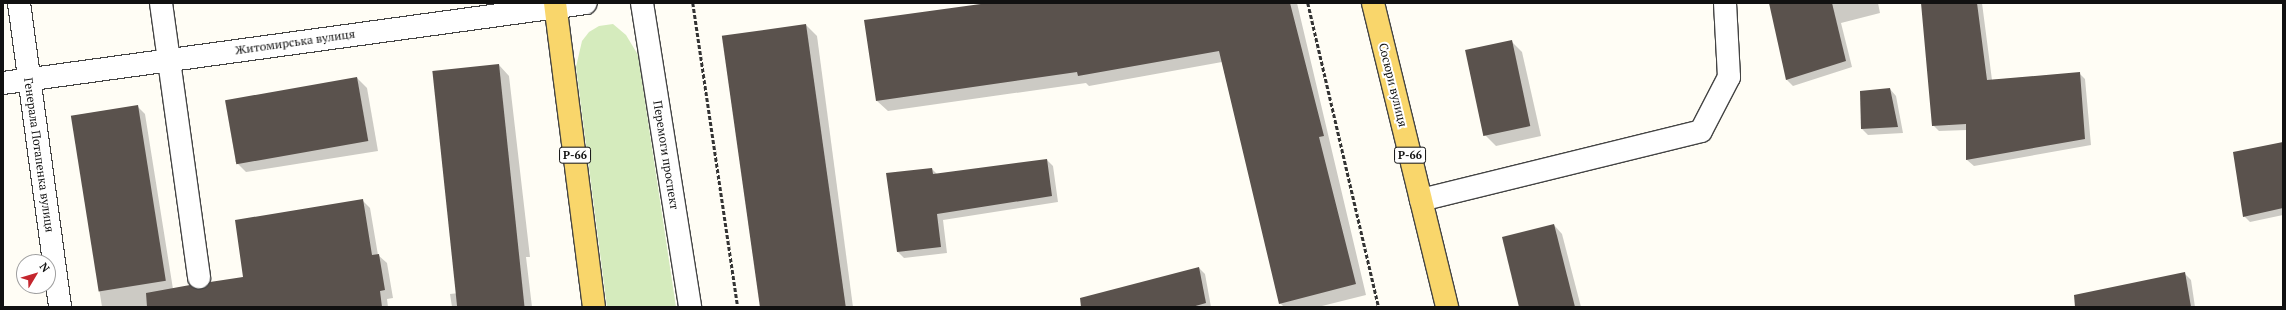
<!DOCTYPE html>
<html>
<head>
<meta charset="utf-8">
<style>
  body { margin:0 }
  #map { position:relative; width:2286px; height:310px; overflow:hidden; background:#fffdf5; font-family:"PT Serif",serif }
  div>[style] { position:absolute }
  .green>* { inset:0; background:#d5ebbd }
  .shadow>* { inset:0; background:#0003 }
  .building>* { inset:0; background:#5a524d; transform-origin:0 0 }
  .path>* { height:2.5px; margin-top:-1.25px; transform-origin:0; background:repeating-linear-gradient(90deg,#333 0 4px,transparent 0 6px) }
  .roads { filter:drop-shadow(1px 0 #444) drop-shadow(-1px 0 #444) drop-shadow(0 1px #444) drop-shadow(0 -1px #444) }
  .minor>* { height:22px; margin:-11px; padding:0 11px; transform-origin:11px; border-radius:11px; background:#fff }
  .major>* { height:22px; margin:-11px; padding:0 11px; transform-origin:11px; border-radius:11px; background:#f9d66b }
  span { translate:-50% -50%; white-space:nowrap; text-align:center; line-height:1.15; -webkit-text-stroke:4px #fff; paint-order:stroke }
  .shield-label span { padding:1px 3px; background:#fff; border:1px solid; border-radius:3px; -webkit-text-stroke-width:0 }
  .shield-label { font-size:11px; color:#111; font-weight:700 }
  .street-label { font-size:12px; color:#111 }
  .frame { position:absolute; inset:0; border:4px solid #111; pointer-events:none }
  .north { position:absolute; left:16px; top:254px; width:40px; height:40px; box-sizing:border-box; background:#fff; border:1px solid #a0a0a0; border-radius:50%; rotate:52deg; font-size:11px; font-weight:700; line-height:16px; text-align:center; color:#111 }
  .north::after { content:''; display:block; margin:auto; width:14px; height:18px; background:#c4262e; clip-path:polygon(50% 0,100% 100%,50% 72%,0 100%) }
</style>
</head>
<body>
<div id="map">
  <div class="green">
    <div style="clip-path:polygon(613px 24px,626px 35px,638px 55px,676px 307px,607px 307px,576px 67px,582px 41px,589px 32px,599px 26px)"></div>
  </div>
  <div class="shadow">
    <div style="clip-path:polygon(995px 3px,1297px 3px,1366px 295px,1318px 307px,1284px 307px,1280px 303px,1222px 62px,1089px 86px,1086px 83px,888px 111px,877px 101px)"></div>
    <div style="clip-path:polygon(1770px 3px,1878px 3px,1880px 13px,1841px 23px,1852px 67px,1793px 86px,1787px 80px)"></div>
    <div style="clip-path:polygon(1922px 3px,1982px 3px,1992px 80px,2079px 73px,2085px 79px,2091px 145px,1974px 166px,1967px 160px,1967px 130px,1939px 131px,1933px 125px)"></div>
    <div style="clip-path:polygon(806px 25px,817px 36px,853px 307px,762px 307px)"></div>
    <div style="clip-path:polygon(1511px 41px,1522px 52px,1541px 136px,1496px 146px,1485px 135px)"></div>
    <div style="clip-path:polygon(499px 65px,509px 76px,530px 257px,526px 257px,532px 307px,452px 307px,450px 294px,459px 293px)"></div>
    <div style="clip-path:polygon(357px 78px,367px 88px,378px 151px,246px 172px,235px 161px)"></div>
    <div style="clip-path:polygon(1890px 89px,1896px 96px,1903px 133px,1868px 135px,1862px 129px)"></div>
    <div style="clip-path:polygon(137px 106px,145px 114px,173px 289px,201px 290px,244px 277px,362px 200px,370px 208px,378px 255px,387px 263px,393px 298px,387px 299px,388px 307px,102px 307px,72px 116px)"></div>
    <div style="clip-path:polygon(2283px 143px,2283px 215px,2250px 222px,2244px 216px)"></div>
    <div style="clip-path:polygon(1047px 160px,1053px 166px,1058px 202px,943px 220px,947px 253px,904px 258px,898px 252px,932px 169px,938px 175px)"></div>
    <div style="clip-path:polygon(1554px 225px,1562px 234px,1581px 307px,1520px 307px)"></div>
    <div style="clip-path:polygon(1199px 268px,1205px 274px,1211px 307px,1114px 307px)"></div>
    <div style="clip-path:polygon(2184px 273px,2191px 280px,2195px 307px,2126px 307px)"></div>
  </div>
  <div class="building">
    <div style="clip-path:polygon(988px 3px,1290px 3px,1324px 136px,1319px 137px,1356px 284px,1279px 304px,1219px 51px,1078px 76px,1077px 72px,876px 101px,864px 20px)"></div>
    <div style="clip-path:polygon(1769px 3px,1832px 3px,1846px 61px,1786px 80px)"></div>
    <div style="clip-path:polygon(1921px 3px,1977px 3px,1987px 80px,2080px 72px,2085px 139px,1966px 160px,1966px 124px,1932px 126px)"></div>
    <div style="left:806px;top:24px;width:286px;height:85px;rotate:82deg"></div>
    <div style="left:1512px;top:40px;width:88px;height:48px;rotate:78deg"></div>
    <div style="left:499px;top:64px;width:244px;height:67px;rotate:84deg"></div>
    <div style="left:357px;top:77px;width:65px;height:134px;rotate:80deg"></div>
    <div style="clip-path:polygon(1890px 88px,1898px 127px,1861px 129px,1860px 91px)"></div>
    <div style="left:138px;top:105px;width:178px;height:68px;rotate:81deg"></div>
    <div style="clip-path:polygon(2283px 142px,2283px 208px,2243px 217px,2233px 152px)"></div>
    <div style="clip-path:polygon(1047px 159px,1052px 196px,937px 214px,941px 247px,897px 252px,886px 173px,932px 168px,933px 174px)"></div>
    <div style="clip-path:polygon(363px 199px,372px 255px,379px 254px,385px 290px,380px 291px,382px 307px,147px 307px,146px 293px,190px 285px,201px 289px,210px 282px,243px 277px,235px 220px)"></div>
    <div style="clip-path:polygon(1554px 224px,1575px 307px,1519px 307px,1502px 237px)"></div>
    <div style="clip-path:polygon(1199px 267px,1206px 303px,1192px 307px,1081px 307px,1080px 298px)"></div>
    <div style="clip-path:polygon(2185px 272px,2191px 307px,2075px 307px,2074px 295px)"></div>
  </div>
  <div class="path">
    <div style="left:693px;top:3px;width:307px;rotate:81.6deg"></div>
    <div style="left:1308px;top:3px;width:312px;rotate:76.9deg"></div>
  </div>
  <div class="roads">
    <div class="minor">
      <div style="left:19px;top:3px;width:307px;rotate:82.3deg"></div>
      <div style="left:161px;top:3px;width:277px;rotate:82.1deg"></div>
      <div style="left:642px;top:3px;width:308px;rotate:81deg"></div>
      <div style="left:3px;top:83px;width:588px;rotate:-7.81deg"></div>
      <div style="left:1421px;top:200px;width:288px;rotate:-13.8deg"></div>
      <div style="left:1701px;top:131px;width:61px;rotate:-62.6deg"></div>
      <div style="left:1729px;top:77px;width:74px;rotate:-93.1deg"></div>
    </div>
    <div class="major">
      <div style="left:555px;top:3px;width:306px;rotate:82.7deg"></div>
      <div style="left:1373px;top:3px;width:313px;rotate:76.3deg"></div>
    </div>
  </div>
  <div class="shield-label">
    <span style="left:575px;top:155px">Р-66</span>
    <span style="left:1410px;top:155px">Р-66</span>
  </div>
  <div class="street-label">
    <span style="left:295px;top:42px;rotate:-8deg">Житомирська вулиця</span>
    <span style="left:1393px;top:85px;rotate:76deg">Сосюри вулиця</span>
    <span style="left:39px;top:155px;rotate:82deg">Генерала Потапенка вулиця</span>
    <span style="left:666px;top:155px;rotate:81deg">Перемоги проспект</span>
  </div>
  <div class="frame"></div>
  <div class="north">N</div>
</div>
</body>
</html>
